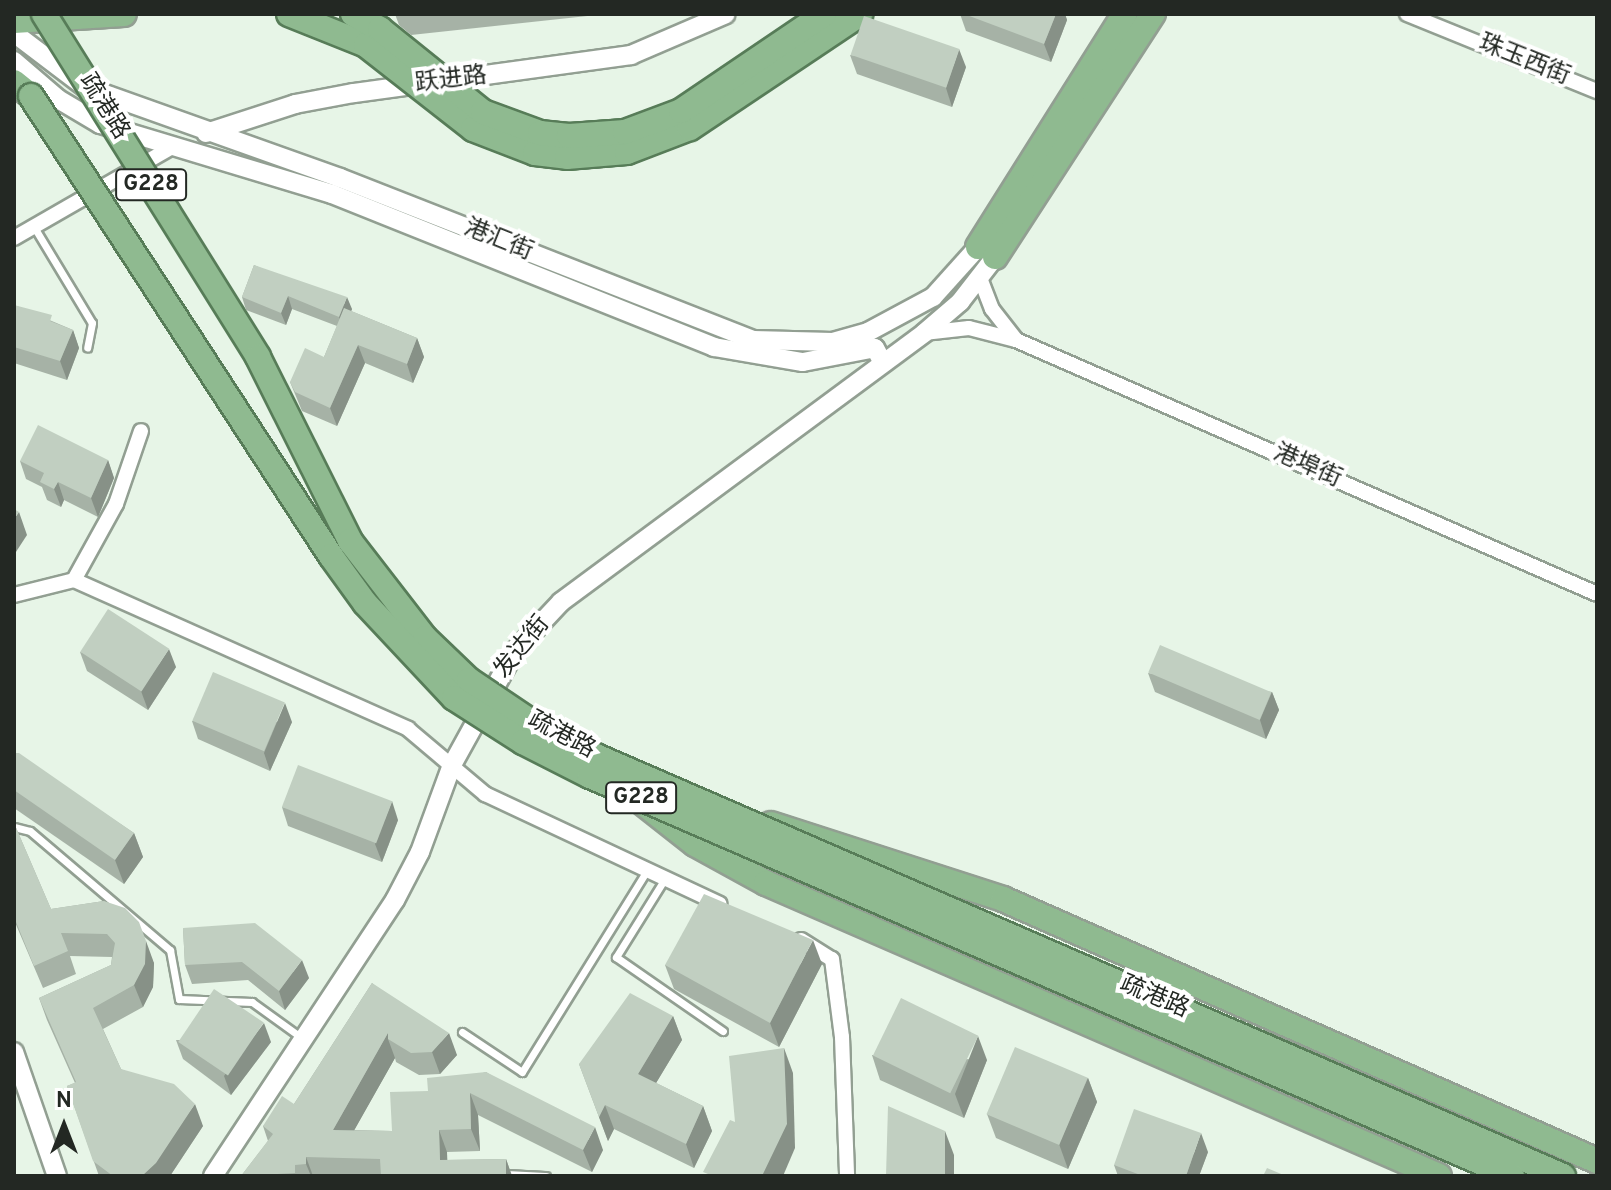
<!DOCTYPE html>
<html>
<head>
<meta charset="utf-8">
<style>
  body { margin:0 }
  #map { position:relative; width:1611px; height:1190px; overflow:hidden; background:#e7f5e7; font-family:Overpass,"Noto Sans SC",sans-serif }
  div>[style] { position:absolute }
  .roads { filter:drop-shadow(2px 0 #929f92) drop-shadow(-2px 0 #929f92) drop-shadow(0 2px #929f92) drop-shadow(0 -2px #929f92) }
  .service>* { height:7px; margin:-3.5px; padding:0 3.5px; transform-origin:3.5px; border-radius:3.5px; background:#fff }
  .minor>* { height:14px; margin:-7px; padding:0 7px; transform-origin:7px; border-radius:7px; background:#fff }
  .tertiary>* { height:18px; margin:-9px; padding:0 9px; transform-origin:9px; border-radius:9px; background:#fff }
  .trunk>* { height:24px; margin:-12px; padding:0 12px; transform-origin:12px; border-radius:12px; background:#8fba90 }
  .bridges { filter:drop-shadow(2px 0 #577c58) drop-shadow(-2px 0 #577c58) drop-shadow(0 2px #577c58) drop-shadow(0 -2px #577c58) }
  .trunk-bridge>* { height:24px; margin:-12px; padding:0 12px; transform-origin:12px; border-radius:12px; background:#8fba90 }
  .wall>* { inset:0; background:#a6b2a6 }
  .shaded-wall>* { inset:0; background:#879187 }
  .building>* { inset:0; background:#c1cfc1; transform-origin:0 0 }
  span { translate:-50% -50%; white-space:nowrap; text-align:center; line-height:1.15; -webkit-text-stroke:8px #fff; paint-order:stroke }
  .shield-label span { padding:2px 6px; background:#fff; border:2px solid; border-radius:6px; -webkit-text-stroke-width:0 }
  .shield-label { font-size:22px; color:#232823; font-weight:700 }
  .street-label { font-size:24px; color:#232823 }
  .frame { position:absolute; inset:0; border:16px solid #232823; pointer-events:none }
  .north { position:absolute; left:24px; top:1086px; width:80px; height:80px; -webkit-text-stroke:6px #fff; paint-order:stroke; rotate:0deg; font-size:22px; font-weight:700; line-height:32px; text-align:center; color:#232823 }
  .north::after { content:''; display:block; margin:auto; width:28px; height:36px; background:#232823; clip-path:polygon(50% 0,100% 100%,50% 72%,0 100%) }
</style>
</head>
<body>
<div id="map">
  <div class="roads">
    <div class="service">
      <div style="left:34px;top:227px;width:112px;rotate:58.9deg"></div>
      <div style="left:92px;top:323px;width:25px;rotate:101deg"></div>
      <div style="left:14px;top:827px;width:16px;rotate:14deg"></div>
      <div style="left:30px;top:831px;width:184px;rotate:40.4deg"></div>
      <div style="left:170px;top:950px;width:50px;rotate:79.6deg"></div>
      <div style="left:179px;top:999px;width:73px;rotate:2.4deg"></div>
      <div style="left:252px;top:1002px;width:62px;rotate:35.8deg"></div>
      <div style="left:664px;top:880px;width:91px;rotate:121.9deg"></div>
      <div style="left:616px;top:957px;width:130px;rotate:34.7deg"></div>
      <div style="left:462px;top:1032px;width:72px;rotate:33.7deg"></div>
      <div style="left:522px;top:1072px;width:235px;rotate:-58.2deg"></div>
      <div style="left:505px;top:1174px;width:41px;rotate:2.8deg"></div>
    </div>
    <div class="minor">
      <div style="left:1407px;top:14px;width:205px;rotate:22.1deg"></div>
      <div style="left:14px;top:238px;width:185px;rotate:-29.9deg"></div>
      <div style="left:980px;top:278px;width:33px;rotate:69deg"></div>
      <div style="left:992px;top:309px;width:39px;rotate:52deg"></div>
      <div style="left:924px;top:333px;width:45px;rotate:-6.3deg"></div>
      <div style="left:969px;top:328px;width:49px;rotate:14.3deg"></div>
      <div style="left:1016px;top:340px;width:634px;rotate:23.61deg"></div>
      <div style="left:74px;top:580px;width:87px;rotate:-61.1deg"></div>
      <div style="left:116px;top:504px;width:77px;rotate:-71.1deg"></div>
      <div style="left:14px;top:595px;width:62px;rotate:-14deg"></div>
      <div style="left:74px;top:580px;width:366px;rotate:24deg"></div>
      <div style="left:408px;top:729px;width:101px;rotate:40.2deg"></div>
      <div style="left:485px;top:794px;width:259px;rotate:25.1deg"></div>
      <div style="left:801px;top:940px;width:36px;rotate:32deg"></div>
      <div style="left:832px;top:959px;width:79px;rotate:82.7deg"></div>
      <div style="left:842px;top:1037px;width:139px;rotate:87.9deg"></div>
    </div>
    <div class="tertiary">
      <div style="left:14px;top:33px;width:89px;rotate:37.3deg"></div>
      <div style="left:85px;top:87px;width:271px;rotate:19.6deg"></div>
      <div style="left:340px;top:178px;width:444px;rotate:21.4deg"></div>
      <div style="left:753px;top:340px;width:80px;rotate:1.4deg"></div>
      <div style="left:833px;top:342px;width:36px;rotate:-16deg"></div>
      <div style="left:868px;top:332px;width:74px;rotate:-28.3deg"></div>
      <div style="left:933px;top:297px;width:67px;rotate:-48deg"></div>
      <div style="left:14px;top:61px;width:58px;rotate:40.8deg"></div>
      <div style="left:58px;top:99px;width:49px;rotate:30.8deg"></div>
      <div style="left:100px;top:124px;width:242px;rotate:16.8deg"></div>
      <div style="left:332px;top:194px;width:412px;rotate:21.8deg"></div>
      <div style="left:714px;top:347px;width:90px;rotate:9.6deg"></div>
      <div style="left:803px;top:362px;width:73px;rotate:-11deg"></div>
      <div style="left:875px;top:348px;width:17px;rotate:62deg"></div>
      <div style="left:206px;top:133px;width:94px;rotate:-18deg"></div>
      <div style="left:295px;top:104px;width:60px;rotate:-10.6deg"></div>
      <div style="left:354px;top:93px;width:280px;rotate:-7.8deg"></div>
      <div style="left:631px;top:55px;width:103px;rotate:-23.3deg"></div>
      <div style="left:14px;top:1052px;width:131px;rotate:70.9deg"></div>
      <div style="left:213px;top:1176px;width:331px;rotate:-56.6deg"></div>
      <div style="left:395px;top:900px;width:54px;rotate:-62.5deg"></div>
      <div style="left:420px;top:852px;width:93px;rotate:-69.8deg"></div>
      <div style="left:452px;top:765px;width:130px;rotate:-61.1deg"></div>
      <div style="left:515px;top:651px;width:67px;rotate:-46.8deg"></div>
      <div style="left:561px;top:602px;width:452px;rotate:-36.5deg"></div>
      <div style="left:924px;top:333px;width:48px;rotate:-40.7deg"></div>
      <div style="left:960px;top:302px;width:57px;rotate:-52.1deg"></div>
    </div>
    <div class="trunk">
      <div style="left:14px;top:21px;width:110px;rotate:-3.6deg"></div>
      <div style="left:14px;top:82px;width:22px;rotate:39deg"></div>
      <div style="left:978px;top:247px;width:275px;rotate:-57.8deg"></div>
      <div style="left:995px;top:257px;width:290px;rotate:-57deg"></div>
      <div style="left:643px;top:803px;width:66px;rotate:38.3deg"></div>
      <div style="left:695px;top:844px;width:81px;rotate:28.8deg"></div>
      <div style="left:766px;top:883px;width:734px;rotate:23.53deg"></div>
      <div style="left:771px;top:824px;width:244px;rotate:17.9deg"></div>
      <div style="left:1003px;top:899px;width:649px;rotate:23.8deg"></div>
    </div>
  </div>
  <div class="bridges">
    <div class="trunk-bridge">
      <div style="left:44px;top:14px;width:404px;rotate:58deg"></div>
      <div style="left:258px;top:357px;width:206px;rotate:63.4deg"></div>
      <div style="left:350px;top:541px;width:123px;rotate:52.3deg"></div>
      <div style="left:425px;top:638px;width:61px;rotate:43.7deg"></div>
      <div style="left:469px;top:680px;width:77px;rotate:33.9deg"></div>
      <div style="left:533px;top:723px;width:73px;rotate:27.6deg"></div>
      <div style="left:598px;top:757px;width:1052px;rotate:23.47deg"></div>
      <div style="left:289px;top:14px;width:83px;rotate:21.9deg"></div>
      <div style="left:366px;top:45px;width:136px;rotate:38.1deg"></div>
      <div style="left:473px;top:129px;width:66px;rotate:21.2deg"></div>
      <div style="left:535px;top:153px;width:32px;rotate:7deg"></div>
      <div style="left:567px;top:157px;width:60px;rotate:-4.8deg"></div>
      <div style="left:627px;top:152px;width:67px;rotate:-20.9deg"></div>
      <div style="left:690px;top:128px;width:205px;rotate:-33.8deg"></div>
      <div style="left:353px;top:14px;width:31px;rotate:29deg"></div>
      <div style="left:380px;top:29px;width:132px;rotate:38.9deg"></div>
      <div style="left:483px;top:112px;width:61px;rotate:20.2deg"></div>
      <div style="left:540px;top:133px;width:29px;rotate:6deg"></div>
      <div style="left:569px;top:136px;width:56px;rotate:-4.1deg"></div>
      <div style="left:625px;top:132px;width:60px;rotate:-20.6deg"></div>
      <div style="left:681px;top:111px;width:173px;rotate:-34.1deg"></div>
      <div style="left:31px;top:96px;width:549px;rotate:56.89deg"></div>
      <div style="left:331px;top:556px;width:58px;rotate:54.1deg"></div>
      <div style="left:365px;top:603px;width:130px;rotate:46.9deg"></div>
      <div style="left:454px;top:698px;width:82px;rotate:32.5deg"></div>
      <div style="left:523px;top:742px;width:75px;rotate:26.9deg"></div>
      <div style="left:590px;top:776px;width:1005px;rotate:23.45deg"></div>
    </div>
  </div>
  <div class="wall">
    <div style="clip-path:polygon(395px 14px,606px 14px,411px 35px,399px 25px)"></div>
    <div style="clip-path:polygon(960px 14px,1065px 14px,1067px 20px,1051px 62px,966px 31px)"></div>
    <div style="clip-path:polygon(850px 55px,966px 67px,952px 107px,857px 74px)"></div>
    <div style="clip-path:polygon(254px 265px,352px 309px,351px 311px,417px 338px,424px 357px,413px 383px,365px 363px,337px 426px,302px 411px,290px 382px,324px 357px,337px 326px,292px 309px,286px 325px,246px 310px,242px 297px)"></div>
    <div style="clip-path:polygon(14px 305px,73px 330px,79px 348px,67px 380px,14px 363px)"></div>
    <div style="clip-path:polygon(108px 460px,114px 478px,98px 517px,64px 500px,61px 507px,47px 500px,42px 487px,26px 479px,20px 461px)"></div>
    <div style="clip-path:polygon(80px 652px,176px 667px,148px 710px,87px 671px)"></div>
    <div style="clip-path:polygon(1148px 673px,1272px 692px,1279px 710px,1266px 739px,1155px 692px)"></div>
    <div style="clip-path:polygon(192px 721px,292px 722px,270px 771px,198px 739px)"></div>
    <div style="clip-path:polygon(14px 753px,134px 833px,143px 857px,124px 884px,14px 808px)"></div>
    <div style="clip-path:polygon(282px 807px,398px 820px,382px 862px,288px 826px)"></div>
    <div style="clip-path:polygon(14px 823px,51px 909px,104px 901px,154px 963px,153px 987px,143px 1007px,103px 1029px,121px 1069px,203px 1126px,170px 1176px,99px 1176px,67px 1086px,75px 1083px,47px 1020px,39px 998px,111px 965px,112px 957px,70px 956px,76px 974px,43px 988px,14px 920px)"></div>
    <div style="clip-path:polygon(183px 928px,309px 978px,285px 1010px,248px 980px,192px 984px,185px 965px)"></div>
    <div style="clip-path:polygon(822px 964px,779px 1047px,674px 989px,665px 965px)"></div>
    <div style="clip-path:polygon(372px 983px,457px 1055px,440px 1074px,419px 1075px,396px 1062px,395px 1058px,354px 1130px,392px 1131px,428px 1091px,486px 1072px,603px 1150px,592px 1172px,478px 1115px,480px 1151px,447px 1152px,447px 1160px,506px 1159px,512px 1176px,241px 1176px,268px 1141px,263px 1126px,294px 1104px)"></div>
    <div style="clip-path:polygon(673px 1016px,682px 1040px,656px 1083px,703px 1106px,712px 1131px,694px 1168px,614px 1129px,608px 1141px,579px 1064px)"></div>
    <div style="clip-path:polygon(176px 1040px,271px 1042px,231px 1095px,183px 1059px)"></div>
    <div style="clip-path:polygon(872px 1055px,987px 1060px,964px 1118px,880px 1080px)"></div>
    <div style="clip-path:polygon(1088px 1078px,1097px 1102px,1068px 1169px,996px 1138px,987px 1114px)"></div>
    <div style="clip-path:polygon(1208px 1152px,1199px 1176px,1118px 1176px,1114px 1165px)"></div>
  </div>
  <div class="shaded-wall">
    <div style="clip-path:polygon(1056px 14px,1065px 14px,1067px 20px,1051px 62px,1044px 44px)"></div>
    <div style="clip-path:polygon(959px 49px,966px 67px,952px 107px,946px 88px)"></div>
    <div style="clip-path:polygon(288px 296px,292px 309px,286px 325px,281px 313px)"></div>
    <div style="clip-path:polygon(347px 297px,352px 309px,344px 329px,339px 317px)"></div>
    <div style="clip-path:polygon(73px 330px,79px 348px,67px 380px,60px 361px)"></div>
    <div style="clip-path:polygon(417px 338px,424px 357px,413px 383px,407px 364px)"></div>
    <div style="clip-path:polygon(358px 345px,365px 363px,337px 426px,330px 408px)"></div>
    <div style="clip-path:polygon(108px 460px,114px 478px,98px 517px,91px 498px)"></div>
    <div style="clip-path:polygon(58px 482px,64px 500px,61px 507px,54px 489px)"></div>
    <div style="clip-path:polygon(19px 512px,27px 535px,14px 555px,14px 519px)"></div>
    <div style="clip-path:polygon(169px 649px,176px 667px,148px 710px,141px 691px)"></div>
    <div style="clip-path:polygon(1272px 692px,1279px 710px,1266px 739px,1260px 720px)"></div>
    <div style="clip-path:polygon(285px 703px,292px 722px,270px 771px,264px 753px)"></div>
    <div style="clip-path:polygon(392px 801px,398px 820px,382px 862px,375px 844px)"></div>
    <div style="clip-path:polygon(134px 833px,143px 857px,124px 884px,115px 860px)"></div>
    <div style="clip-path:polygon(813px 940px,822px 964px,779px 1047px,770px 1023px)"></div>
    <div style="clip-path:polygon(146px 941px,154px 963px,153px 987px,143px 1007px,134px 985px)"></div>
    <div style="clip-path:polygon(302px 960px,309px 978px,285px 1010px,279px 991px)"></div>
    <div style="clip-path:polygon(673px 1016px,682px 1040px,647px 1098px,638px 1074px)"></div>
    <div style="clip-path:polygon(264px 1023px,271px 1042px,231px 1095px,224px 1076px)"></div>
    <div style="clip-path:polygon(388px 1033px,388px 1039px,395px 1058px,342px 1152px,333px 1130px)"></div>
    <div style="clip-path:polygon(449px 1033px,457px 1055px,440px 1074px,432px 1052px)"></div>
    <div style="clip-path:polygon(978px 1036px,987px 1060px,964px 1118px,955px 1094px)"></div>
    <div style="clip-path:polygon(784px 1048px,793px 1073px,795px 1148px,783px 1176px,762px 1176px)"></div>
    <div style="clip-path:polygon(1088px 1078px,1097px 1102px,1068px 1169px,1059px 1144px)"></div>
    <div style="clip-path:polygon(470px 1093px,478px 1115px,480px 1151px,471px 1129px)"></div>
    <div style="clip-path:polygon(195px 1104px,203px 1126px,170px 1176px,142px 1176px)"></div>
    <div style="clip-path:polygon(605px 1105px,614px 1129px,608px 1141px,599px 1117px)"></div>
    <div style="clip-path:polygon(703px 1106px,712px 1131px,694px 1168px,686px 1144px)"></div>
    <div style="clip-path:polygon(595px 1127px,603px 1150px,592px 1172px,583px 1150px)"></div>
    <div style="clip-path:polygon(439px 1130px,447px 1152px,448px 1176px,440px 1160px)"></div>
    <div style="clip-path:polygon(945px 1131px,954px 1155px,954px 1176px,945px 1176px)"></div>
    <div style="clip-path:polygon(1201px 1133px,1208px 1152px,1199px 1176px,1186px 1176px)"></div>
    <div style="clip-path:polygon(306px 1157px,313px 1176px,311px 1176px,306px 1164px)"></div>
    <div style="clip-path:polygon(506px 1159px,512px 1176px,506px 1176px)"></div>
  </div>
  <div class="building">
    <div style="clip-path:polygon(964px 14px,1056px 14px,1044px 44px)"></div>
    <div style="left:864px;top:16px;width:101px;height:41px;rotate:19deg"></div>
    <div style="clip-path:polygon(254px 265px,347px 297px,339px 317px,288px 296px,281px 313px,242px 297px)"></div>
    <div style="clip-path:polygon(14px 305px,52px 315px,50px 321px,73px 330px,60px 361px,14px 347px)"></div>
    <div style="clip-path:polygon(344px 308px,417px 338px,407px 364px,358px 345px,330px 408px,295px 392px,290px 382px,305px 348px,324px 357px)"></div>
    <div style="clip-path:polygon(38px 425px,108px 460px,91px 498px,58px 482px,54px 489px,40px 482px,44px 473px,20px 461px)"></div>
    <div style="clip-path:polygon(14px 509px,19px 512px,14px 519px)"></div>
    <div style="left:108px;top:609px;width:73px;height:51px;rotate:33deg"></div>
    <div style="left:1160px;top:645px;width:121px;height:30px;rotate:23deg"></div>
    <div style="left:213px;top:672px;width:78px;height:53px;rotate:23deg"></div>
    <div style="clip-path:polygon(14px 753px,19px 753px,134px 833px,115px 860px,14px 790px)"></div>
    <div style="left:298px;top:765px;width:101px;height:45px;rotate:21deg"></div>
    <div style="clip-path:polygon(14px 823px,51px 909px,104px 901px,125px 908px,139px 922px,146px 941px,145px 964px,134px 985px,93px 1008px,121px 1069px,174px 1084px,195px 1104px,156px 1163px,142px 1176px,113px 1176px,93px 1161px,67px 1086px,76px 1082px,39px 998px,111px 965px,115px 943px,107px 934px,61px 933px,68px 951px,34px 966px,14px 917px)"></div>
    <div style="clip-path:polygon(704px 894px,813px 940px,770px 1023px,665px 965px)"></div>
    <div style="clip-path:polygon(255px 923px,302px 960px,279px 991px,242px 962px,185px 965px,183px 928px)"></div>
    <div style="clip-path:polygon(372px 983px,449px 1033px,432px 1052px,411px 1053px,388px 1039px,388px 1033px,333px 1130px,392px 1131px,390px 1092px,428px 1091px,427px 1078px,486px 1072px,595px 1127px,583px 1150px,470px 1093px,471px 1129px,439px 1130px,440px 1160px,506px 1159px,506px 1176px,381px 1176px,380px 1159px,306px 1157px,306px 1164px,295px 1165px,295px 1173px,241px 1176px,273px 1134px,263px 1126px,282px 1096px,294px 1104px)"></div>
    <div style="left:214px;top:989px;width:60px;height:64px;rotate:34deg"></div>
    <div style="clip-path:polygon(630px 993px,673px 1016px,638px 1074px,703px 1106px,686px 1144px,605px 1105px,599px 1117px,579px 1064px)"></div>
    <div style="left:901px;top:998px;width:86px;height:64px;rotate:26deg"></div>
    <div style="left:1015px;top:1047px;width:79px;height:73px;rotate:23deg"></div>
    <div style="clip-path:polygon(784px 1048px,787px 1124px,762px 1176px,713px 1176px,703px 1172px,730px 1120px,735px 1122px,729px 1056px)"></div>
    <div style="clip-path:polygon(888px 1106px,945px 1131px,945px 1176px,886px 1176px)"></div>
    <div style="clip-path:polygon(1134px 1109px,1201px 1133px,1186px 1176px,1143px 1176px,1114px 1165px)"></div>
    <div style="clip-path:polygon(1267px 1168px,1286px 1176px,1263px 1176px)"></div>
  </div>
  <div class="shield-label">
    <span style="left:151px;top:185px">G228</span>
    <span style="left:641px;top:798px">G228</span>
  </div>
  <div class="street-label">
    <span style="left:1524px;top:61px;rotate:22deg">珠玉西街</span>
    <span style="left:451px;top:81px;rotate:-7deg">跃进路</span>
    <span style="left:103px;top:107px;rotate:58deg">疏港路</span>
    <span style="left:498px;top:241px;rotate:22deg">港汇街</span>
    <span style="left:1307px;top:467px;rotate:24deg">港埠街</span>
    <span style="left:523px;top:648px;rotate:-51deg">发达街</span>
    <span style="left:561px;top:736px;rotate:28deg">疏港路</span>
    <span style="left:1154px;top:998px;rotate:23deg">疏港路</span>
  </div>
  <div class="frame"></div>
  <div class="north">N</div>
</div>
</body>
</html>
